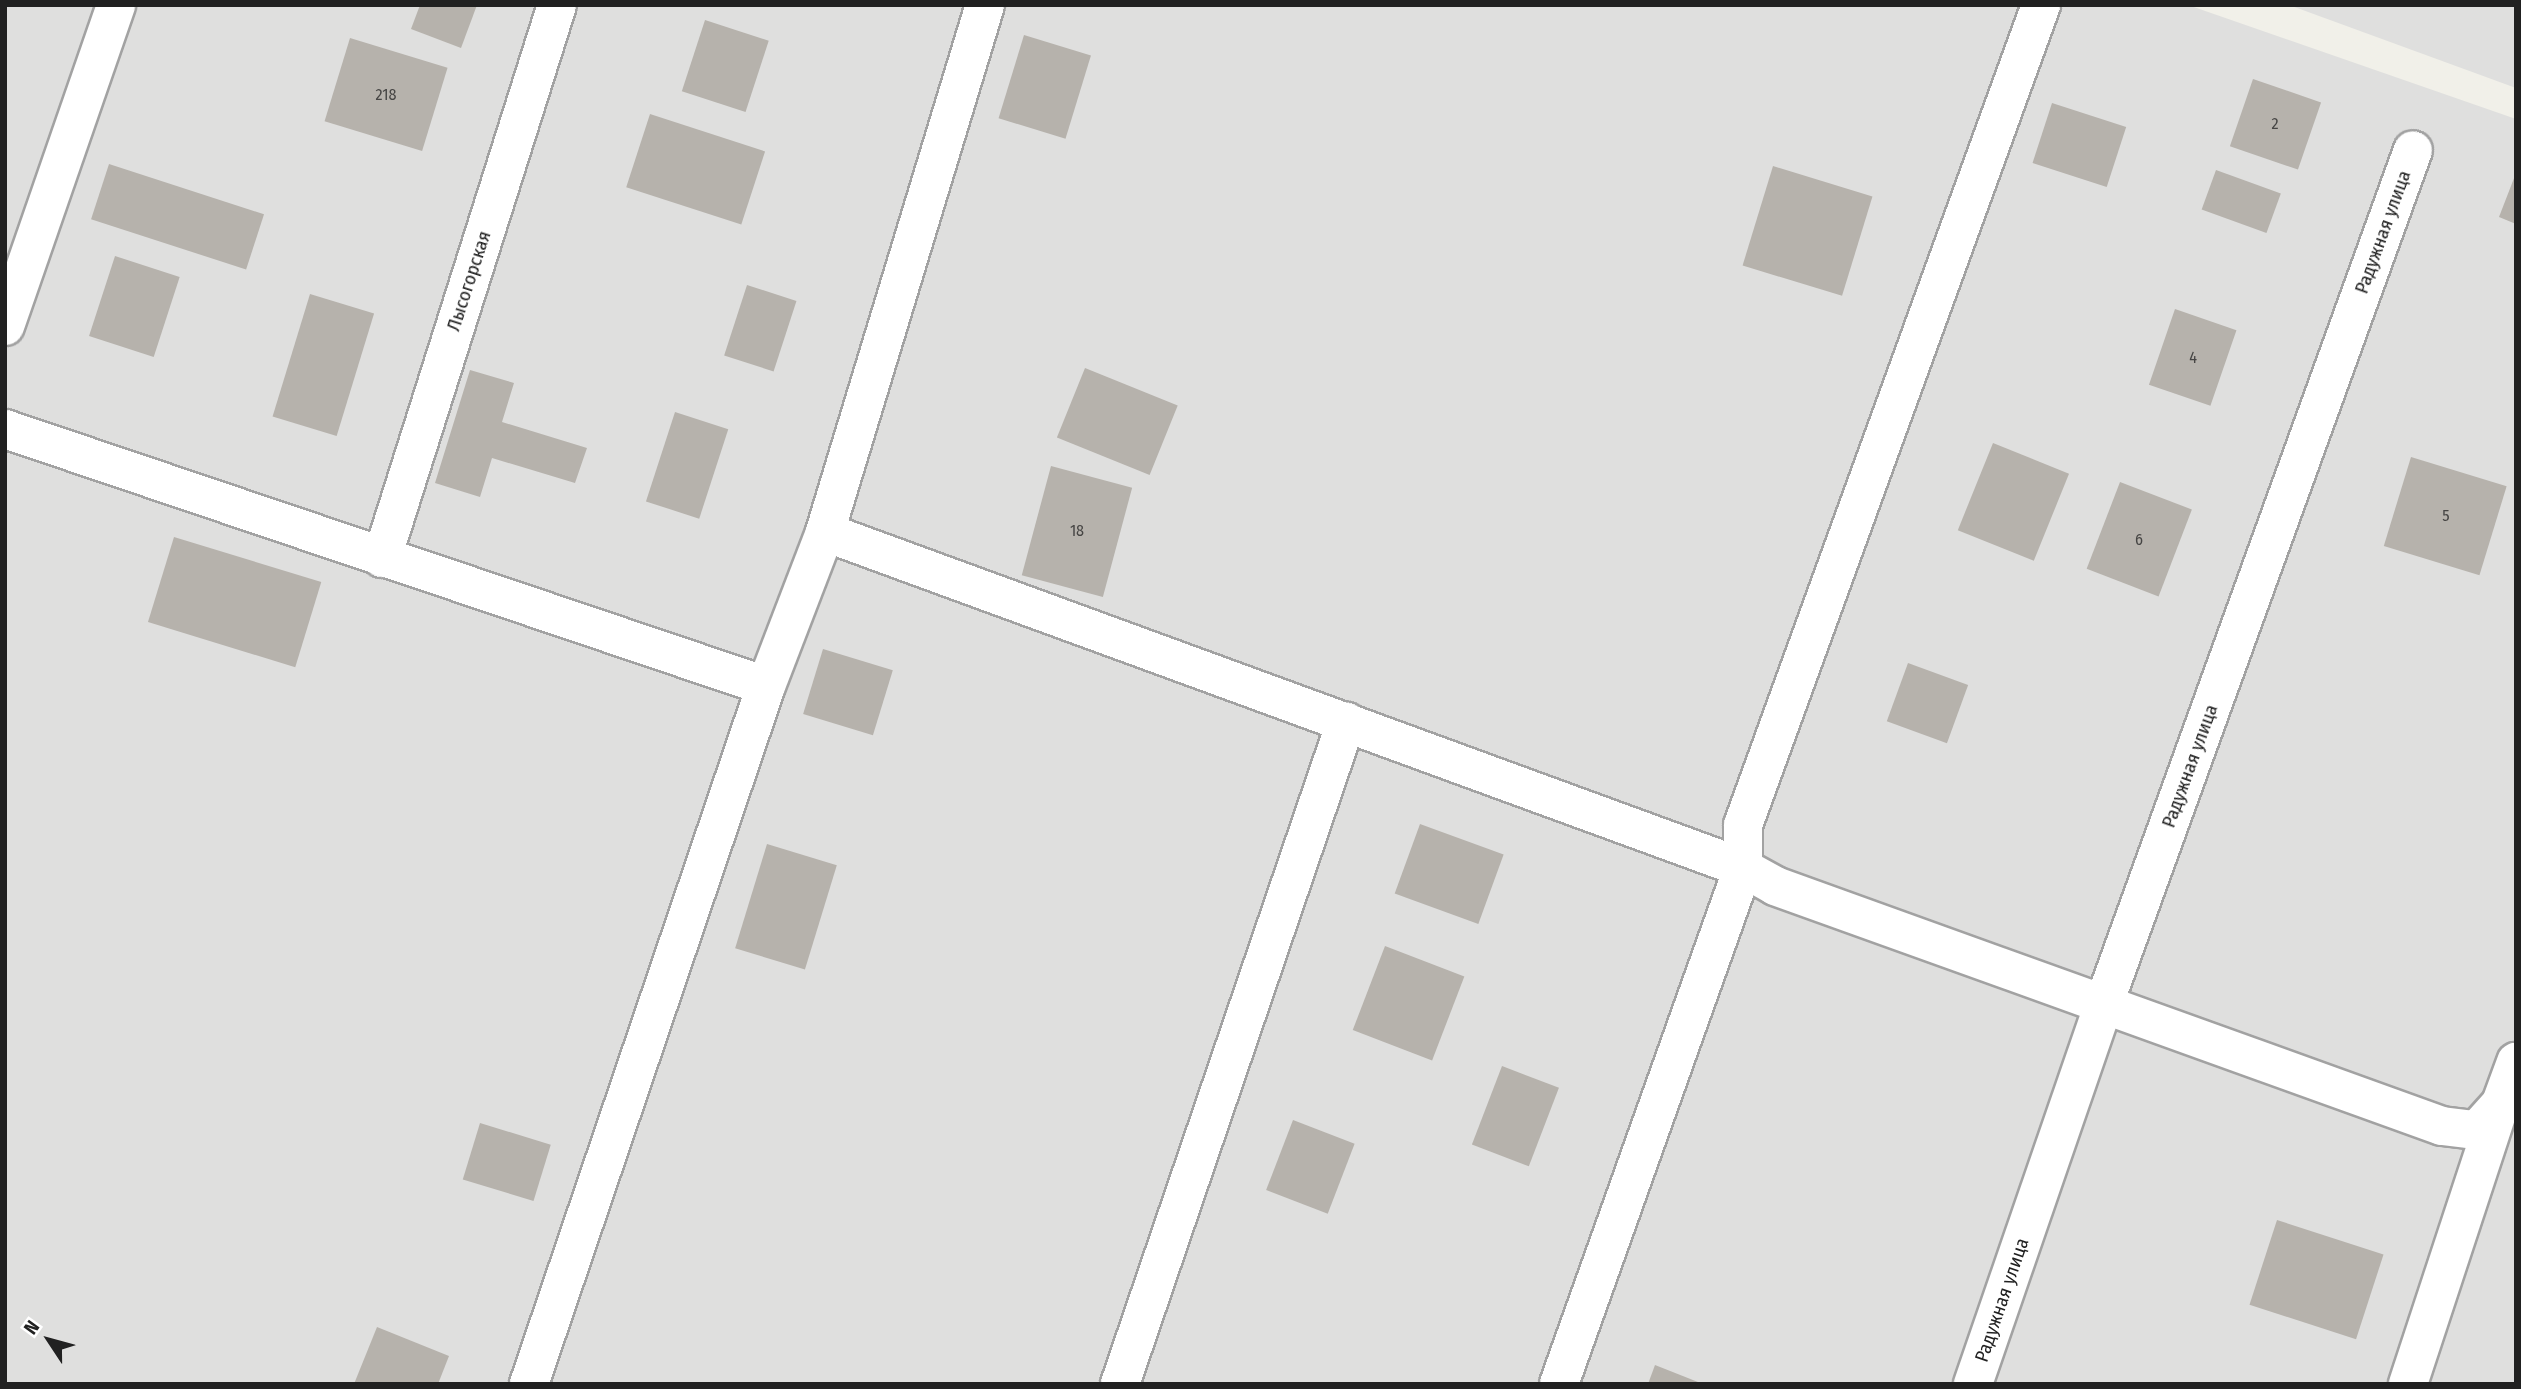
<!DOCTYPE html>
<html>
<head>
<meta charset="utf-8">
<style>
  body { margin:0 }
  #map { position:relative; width:2521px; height:1389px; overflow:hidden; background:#f1f0e9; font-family:"Fira Sans Condensed",sans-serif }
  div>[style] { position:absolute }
  .residential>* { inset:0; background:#dfdfde }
  .building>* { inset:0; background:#b6b2ac; transform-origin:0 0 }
  .roads { filter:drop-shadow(2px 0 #a2a2a2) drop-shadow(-2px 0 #a2a2a2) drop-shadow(0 2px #a2a2a2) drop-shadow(0 -2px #a2a2a2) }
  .minor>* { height:38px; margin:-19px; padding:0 19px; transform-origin:19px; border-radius:19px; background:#fff }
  span { translate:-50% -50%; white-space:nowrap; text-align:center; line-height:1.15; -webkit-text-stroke:5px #fff; paint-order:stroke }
  .number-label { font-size:16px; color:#464544 }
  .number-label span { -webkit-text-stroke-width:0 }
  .street-label { font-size:19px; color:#212121 }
  .frame { position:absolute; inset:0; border:7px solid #212121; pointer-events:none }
  .north { position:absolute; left:14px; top:1305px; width:70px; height:70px; -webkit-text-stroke:5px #fff; paint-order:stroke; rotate:306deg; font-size:19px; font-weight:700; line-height:28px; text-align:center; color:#212121 }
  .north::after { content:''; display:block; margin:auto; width:24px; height:32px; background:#212121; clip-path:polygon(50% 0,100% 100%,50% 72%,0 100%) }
</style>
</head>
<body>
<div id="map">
  <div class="residential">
    <div style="clip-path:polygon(5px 5px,2188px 5px,2516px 119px,2516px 1384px,5px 1384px)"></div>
    <div style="clip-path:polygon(2289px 5px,2516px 5px,2516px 88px)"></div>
  </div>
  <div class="building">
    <div style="clip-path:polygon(420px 5px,477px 5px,461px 48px,411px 29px)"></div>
    <div style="left:705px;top:20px;width:67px;height:75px;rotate:18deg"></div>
    <div style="left:1024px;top:35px;width:70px;height:87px;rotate:17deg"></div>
    <div style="left:350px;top:38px;width:102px;height:87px;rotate:17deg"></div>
    <div style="left:2253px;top:79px;width:72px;height:71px;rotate:19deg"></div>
    <div style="left:2052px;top:103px;width:78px;height:63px;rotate:18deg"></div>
    <div style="left:650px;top:114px;width:121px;height:77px;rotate:18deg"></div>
    <div style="left:109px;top:164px;width:163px;height:58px;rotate:18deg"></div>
    <div style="left:1773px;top:166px;width:104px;height:104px;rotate:17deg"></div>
    <div style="left:2216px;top:170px;width:69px;height:42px;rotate:20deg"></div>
    <div style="clip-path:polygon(2516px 173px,2516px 224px,2499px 217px)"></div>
    <div style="left:115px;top:256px;width:68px;height:84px;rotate:18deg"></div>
    <div style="left:747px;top:285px;width:52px;height:74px;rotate:18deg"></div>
    <div style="left:310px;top:294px;width:67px;height:128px;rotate:17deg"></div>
    <div style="left:2175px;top:309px;width:65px;height:80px;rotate:19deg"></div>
    <div style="left:1085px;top:368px;width:100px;height:75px;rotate:22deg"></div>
    <div style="clip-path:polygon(470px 370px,514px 383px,502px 422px,587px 448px,575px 483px,492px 458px,480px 497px,435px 483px)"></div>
    <div style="left:675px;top:412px;width:56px;height:94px;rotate:18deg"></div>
    <div style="left:1993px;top:443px;width:82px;height:94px;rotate:22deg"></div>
    <div style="left:2411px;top:457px;width:100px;height:93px;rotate:17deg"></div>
    <div style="left:1051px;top:466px;width:84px;height:113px;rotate:15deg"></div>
    <div style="left:2120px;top:482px;width:77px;height:93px;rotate:21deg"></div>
    <div style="left:174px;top:537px;width:154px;height:89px;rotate:17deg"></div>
    <div style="left:823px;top:649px;width:73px;height:68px;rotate:17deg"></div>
    <div style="left:1908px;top:663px;width:64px;height:62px;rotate:20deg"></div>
    <div style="left:1420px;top:824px;width:89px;height:74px;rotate:20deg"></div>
    <div style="left:767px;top:844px;width:73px;height:109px;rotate:17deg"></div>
    <div style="left:1385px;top:946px;width:85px;height:90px;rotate:21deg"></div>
    <div style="left:1502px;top:1066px;width:61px;height:84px;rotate:21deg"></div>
    <div style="left:1293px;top:1120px;width:66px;height:75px;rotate:21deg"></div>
    <div style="left:480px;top:1123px;width:74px;height:59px;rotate:17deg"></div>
    <div style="left:2277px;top:1220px;width:112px;height:89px;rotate:18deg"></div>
    <div style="clip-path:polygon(377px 1327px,449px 1356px,438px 1384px,354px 1384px)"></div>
    <div style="clip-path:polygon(1655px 1365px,1703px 1384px,1648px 1384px)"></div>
  </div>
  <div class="roads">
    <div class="minor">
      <div style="left:2041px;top:5px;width:872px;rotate:109.97deg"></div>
      <div style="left:1743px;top:825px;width:43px;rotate:90deg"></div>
      <div style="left:1743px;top:868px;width:37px;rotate:29deg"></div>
      <div style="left:1775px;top:886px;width:709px;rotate:19.79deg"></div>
      <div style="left:2442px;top:1126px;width:35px;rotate:7deg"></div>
      <div style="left:2477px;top:1130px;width:36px;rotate:-48deg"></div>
      <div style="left:2501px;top:1103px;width:44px;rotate:-69.9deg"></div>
      <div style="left:5px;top:326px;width:340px;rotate:-70.9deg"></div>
      <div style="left:5px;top:429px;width:803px;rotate:18.66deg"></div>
      <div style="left:825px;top:532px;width:978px;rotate:20.1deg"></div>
      <div style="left:1743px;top:868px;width:548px;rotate:109.63deg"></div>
      <div style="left:382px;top:558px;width:580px;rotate:-72.44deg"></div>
      <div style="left:529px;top:1384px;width:737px;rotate:-71.25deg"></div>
      <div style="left:766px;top:686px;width:165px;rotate:-69deg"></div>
      <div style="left:825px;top:532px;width:551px;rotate:-73.11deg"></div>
      <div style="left:1120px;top:1384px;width:700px;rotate:-71.15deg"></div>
      <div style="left:1973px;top:1384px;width:400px;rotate:-71deg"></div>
      <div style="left:2103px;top:1006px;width:910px;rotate:-70.09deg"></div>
      <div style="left:2408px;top:1384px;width:292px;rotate:-71.8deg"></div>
    </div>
  </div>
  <div class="number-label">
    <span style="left:386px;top:95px">218</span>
    <span style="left:2275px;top:124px">2</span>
    <span style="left:2193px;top:358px">4</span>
    <span style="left:2446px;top:516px">5</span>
    <span style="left:1077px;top:531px">18</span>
    <span style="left:2139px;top:540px">6</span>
  </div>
  <div class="street-label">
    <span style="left:2383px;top:232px;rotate:-70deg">Радужная улица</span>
    <span style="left:469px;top:281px;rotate:-72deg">Лысогорская</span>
    <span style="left:2190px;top:766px;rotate:-70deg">Радужная улица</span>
    <span style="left:2002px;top:1300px;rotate:-71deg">Радужная улица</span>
  </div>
  <div class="frame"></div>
  <div class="north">N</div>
</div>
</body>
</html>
